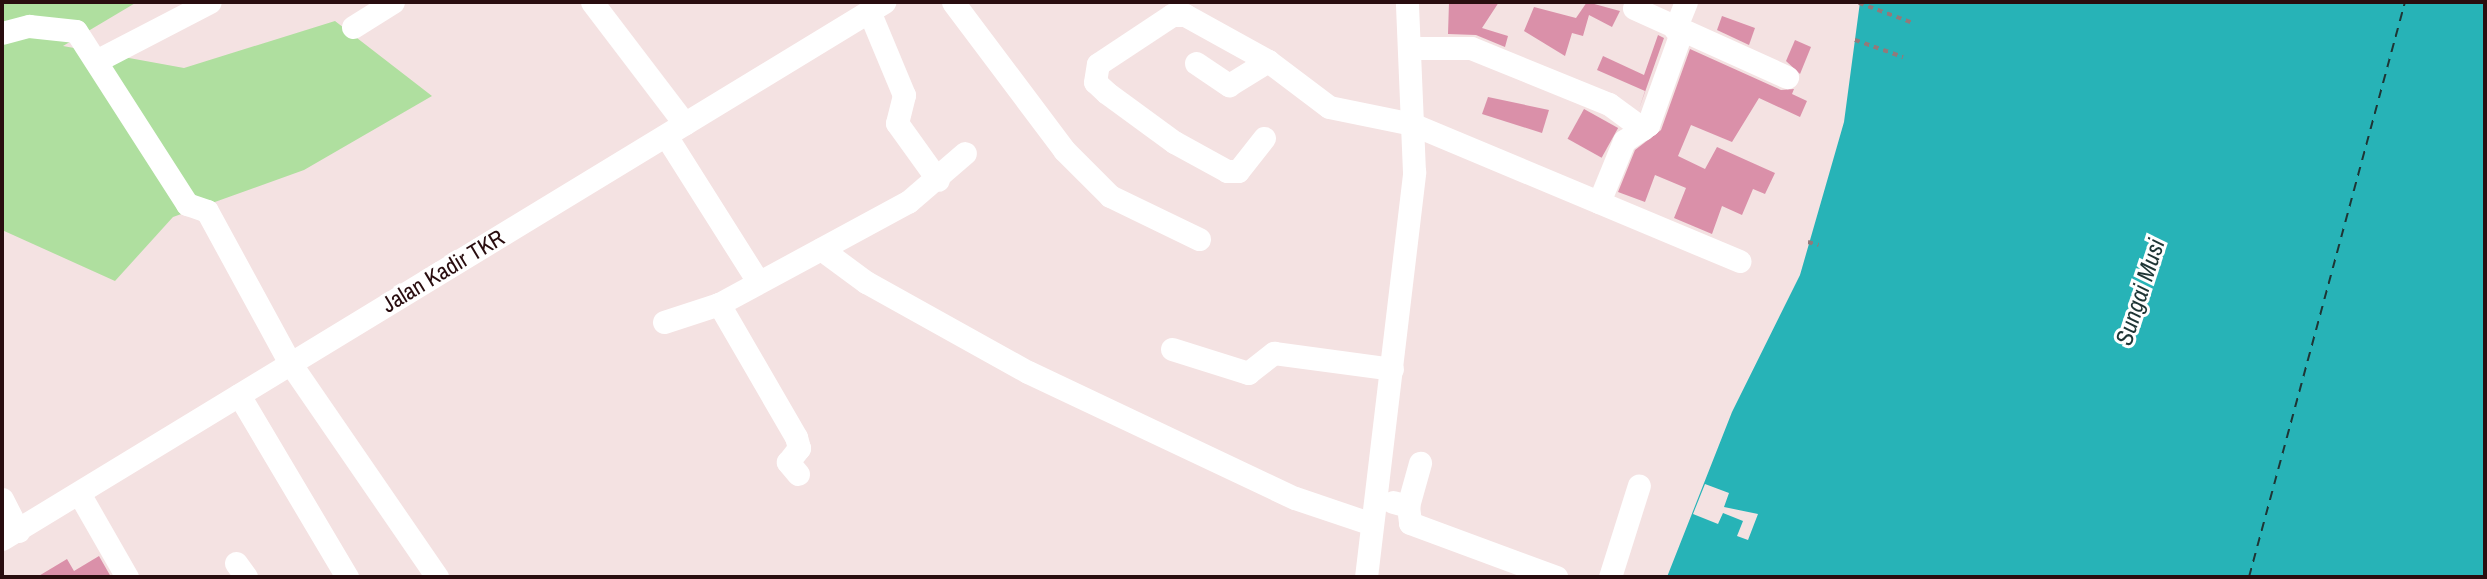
<!DOCTYPE html>
<html>
<head>
<meta charset="utf-8">
<style>
  body { margin:0 }
  #map { position:relative; width:2487px; height:579px; overflow:hidden; background:#f4e2e2; font-family:"Archivo Narrow",sans-serif }
  div>[style] { position:absolute }
  .green>* { inset:0; background:#afdf9f }
  .water>* { inset:0; background:#27b3b7 }
  .pier>* { inset:0; background:#f4e2e2 }
  .ferry>* { height:2px; margin-top:-1px; transform-origin:0; background:repeating-linear-gradient(90deg,#1e3535 0 9px,transparent 0 16px) }
  .building>* { inset:0; background:#da90a9; transform-origin:0 0 }
  .path>* { height:3.5px; margin-top:-1.75px; transform-origin:0; background:repeating-linear-gradient(90deg,#917a7b 0 5px,transparent 0 10px) }
  .minor>* { height:23px; margin:-11.5px; padding:0 11.5px; transform-origin:11.5px; border-radius:11.5px; background:#fff }
  span { translate:-50% -50%; white-space:nowrap; text-align:center; line-height:1.15; -webkit-text-stroke:6px #fff; paint-order:stroke }
  .street-label { font-size:23px; color:#290d0f }
  .water-label { font-size:24px; color:#1e3535; font-style:italic }
  .frame { position:absolute; inset:0; border:4px solid #290d0f; pointer-events:none }
</style>
</head>
<body>
<div id="map">
  <div class="green">
    <div style="clip-path:polygon(2px 2px,137px 2px,63px 46px,184px 68px,335px 21px,432px 96px,304px 170px,173px 217px,115px 281px,2px 230px)"></div>
  </div>
  <div class="water">
    <div style="clip-path:polygon(1860px 2px,2485px 2px,2485px 577px,1667px 577px,1732px 412px,1800px 275px,1844px 122px)"></div>
  </div>
  <div class="pier">
    <div style="clip-path:polygon(1705px 484px,1729px 493px,1724px 507px,1758px 514px,1748px 540px,1737px 536px,1743px 521px,1723px 513px,1718px 524px,1693px 514px)"></div>
  </div>
  <div class="ferry">
    <div style="left:2249px;top:577px;width:596px;rotate:-74.82deg"></div>
  </div>
  <div class="building">
    <div style="clip-path:polygon(1449px 2px,1499px 2px,1482px 28px,1508px 36px,1505px 47px,1476px 35px,1448px 34px)"></div>
    <div style="clip-path:polygon(1587px 2px,1620px 11px,1612px 27px,1589px 15px,1583px 36px,1572px 33px,1565px 56px,1524px 31px,1534px 7px,1576px 18px)"></div>
    <div style="clip-path:polygon(1722px 16px,1755px 28px,1749px 45px,1717px 30px)"></div>
    <div style="clip-path:polygon(1658px 35px,1664px 38px,1639px 109px,1645px 91px,1597px 70px,1603px 56px,1644px 75px)"></div>
    <div style="clip-path:polygon(1795px 40px,1811px 47px,1800px 74px,1786px 61px)"></div>
    <div style="clip-path:polygon(1690px 49px,1781px 90px,1794px 89px,1792px 94px,1807px 101px,1800px 117px,1759px 98px,1732px 142px,1691px 125px,1678px 156px,1705px 169px,1717px 147px,1775px 173px,1765px 194px,1753px 189px,1742px 215px,1722px 206px,1712px 234px,1674px 218px,1686px 188px,1655px 175px,1645px 202px,1618px 192px,1635px 150px,1661px 130px)"></div>
    <div style="clip-path:polygon(1488px 97px,1549px 110px,1542px 133px,1482px 114px)"></div>
    <div style="left:1584px;top:109px;width:39px;height:34px;rotate:29deg"></div>
    <div style="clip-path:polygon(99px 556px,111px 577px,37px 577px,67px 559px,74px 571px)"></div>
  </div>
  <div class="path">
    <div style="left:1859px;top:3px;width:58px;rotate:20.3deg"></div>
    <div style="left:1855px;top:40px;width:51px;rotate:19.5deg"></div>
    <div style="left:1808px;top:242px;width:11px;rotate:15deg"></div>
  </div>
  <div class="minor">
    <div style="left:592px;top:2px;width:153px;rotate:52.7deg"></div>
    <div style="left:953px;top:2px;width:185px;rotate:53.1deg"></div>
    <div style="left:1064px;top:150px;width:65px;rotate:45deg"></div>
    <div style="left:1110px;top:196px;width:99px;rotate:25.8deg"></div>
    <div style="left:1634px;top:8px;width:168px;rotate:24.3deg"></div>
    <div style="left:869px;top:11px;width:91px;rotate:67.4deg"></div>
    <div style="left:904px;top:95px;width:29px;rotate:104deg"></div>
    <div style="left:897px;top:123px;width:70px;rotate:54.3deg"></div>
    <div style="left:353px;top:27px;width:47px;rotate:-32deg"></div>
    <div style="left:1675px;top:29px;width:29px;rotate:-68deg"></div>
    <div style="left:2px;top:33px;width:28px;rotate:-15deg"></div>
    <div style="left:29px;top:26px;width:47px;rotate:6.1deg"></div>
    <div style="left:76px;top:31px;width:206px;rotate:57.3deg"></div>
    <div style="left:187px;top:204px;width:21px;rotate:19deg"></div>
    <div style="left:207px;top:211px;width:173px;rotate:61.4deg"></div>
    <div style="left:290px;top:363px;width:260px;rotate:55.5deg"></div>
    <div style="left:1409px;top:48px;width:62px"></div>
    <div style="left:1471px;top:48px;width:149px;rotate:22.1deg"></div>
    <div style="left:1609px;top:104px;width:42px;rotate:36.3deg"></div>
    <div style="left:96px;top:61px;width:128px;rotate:-27.4deg"></div>
    <div style="left:1196px;top:63px;width:40px;rotate:34deg"></div>
    <div style="left:1229px;top:85px;width:46px;rotate:-31.6deg"></div>
    <div style="left:666px;top:136px;width:170px;rotate:57.7deg"></div>
    <div style="left:1264px;top:138px;width:42px;rotate:128.2deg"></div>
    <div style="left:1238px;top:171px;width:11px;rotate:180deg"></div>
    <div style="left:1227px;top:171px;width:60px;rotate:-151.3deg"></div>
    <div style="left:1174px;top:142px;width:83px;rotate:-143.8deg"></div>
    <div style="left:1107px;top:93px;width:16px;rotate:-137deg"></div>
    <div style="left:1095px;top:82px;width:18px;rotate:-81deg"></div>
    <div style="left:1098px;top:64px;width:89px;rotate:-33.5deg"></div>
    <div style="left:1172px;top:15px;width:13px"></div>
    <div style="left:1185px;top:15px;width:95px;rotate:29deg"></div>
    <div style="left:1268px;top:61px;width:76px;rotate:37deg"></div>
    <div style="left:1329px;top:107px;width:85px;rotate:11.6deg"></div>
    <div style="left:1412px;top:124px;width:355px;rotate:22.7deg"></div>
    <div style="left:1599px;top:202px;width:66px;rotate:-67.7deg"></div>
    <div style="left:1624px;top:141px;width:29px;rotate:-34deg"></div>
    <div style="left:1648px;top:125px;width:98px;rotate:-70.3deg"></div>
    <div style="left:821px;top:249px;width:56px;rotate:36.3deg"></div>
    <div style="left:866px;top:282px;width:185px;rotate:29.1deg"></div>
    <div style="left:1028px;top:372px;width:295px;rotate:25.3deg"></div>
    <div style="left:1295px;top:498px;width:81px;rotate:18.7deg"></div>
    <div style="left:664px;top:322px;width:58px;rotate:-18.1deg"></div>
    <div style="left:1172px;top:349px;width:80px;rotate:17.5deg"></div>
    <div style="left:1248px;top:373px;width:33px;rotate:-38deg"></div>
    <div style="left:1274px;top:353px;width:119px;rotate:7.7deg"></div>
    <div style="left:239px;top:395px;width:212px;rotate:59.3deg"></div>
    <div style="left:798px;top:474px;width:16px;rotate:-130deg"></div>
    <div style="left:788px;top:462px;width:18px;rotate:-52deg"></div>
    <div style="left:799px;top:448px;width:11px;rotate:-105deg"></div>
    <div style="left:796px;top:437px;width:154px;rotate:-120.1deg"></div>
    <div style="left:719px;top:304px;width:215px;rotate:-28.4deg"></div>
    <div style="left:908px;top:202px;width:75px;rotate:-40.7deg"></div>
    <div style="left:80px;top:495px;width:95px;rotate:60.2deg"></div>
    <div style="left:2px;top:499px;width:36px;rotate:63deg"></div>
    <div style="left:1393px;top:502px;width:16px;rotate:15deg"></div>
    <div style="left:1408px;top:506px;width:45px;rotate:-74.4deg"></div>
    <div style="left:1408px;top:506px;width:17px;rotate:83deg"></div>
    <div style="left:1410px;top:523px;width:156px;rotate:20.3deg"></div>
    <div style="left:2px;top:539px;width:1033px;rotate:-31.33deg"></div>
    <div style="left:236px;top:563px;width:17px;rotate:54deg"></div>
    <div style="left:1366px;top:577px;width:408px;rotate:-83.2deg"></div>
    <div style="left:1414px;top:172px;width:170px;rotate:-92.4deg"></div>
    <div style="left:1610px;top:577px;width:96px;rotate:-72.5deg"></div>
  </div>
  <div class="street-label">
    <span style="left:443px;top:271px;rotate:-31deg">Jalan Kadir TKR</span>
  </div>
  <div class="water-label">
    <span style="left:2140px;top:292px;rotate:-72deg">Sungai Musi</span>
  </div>
  <div class="frame"></div>
</div>
</body>
</html>
